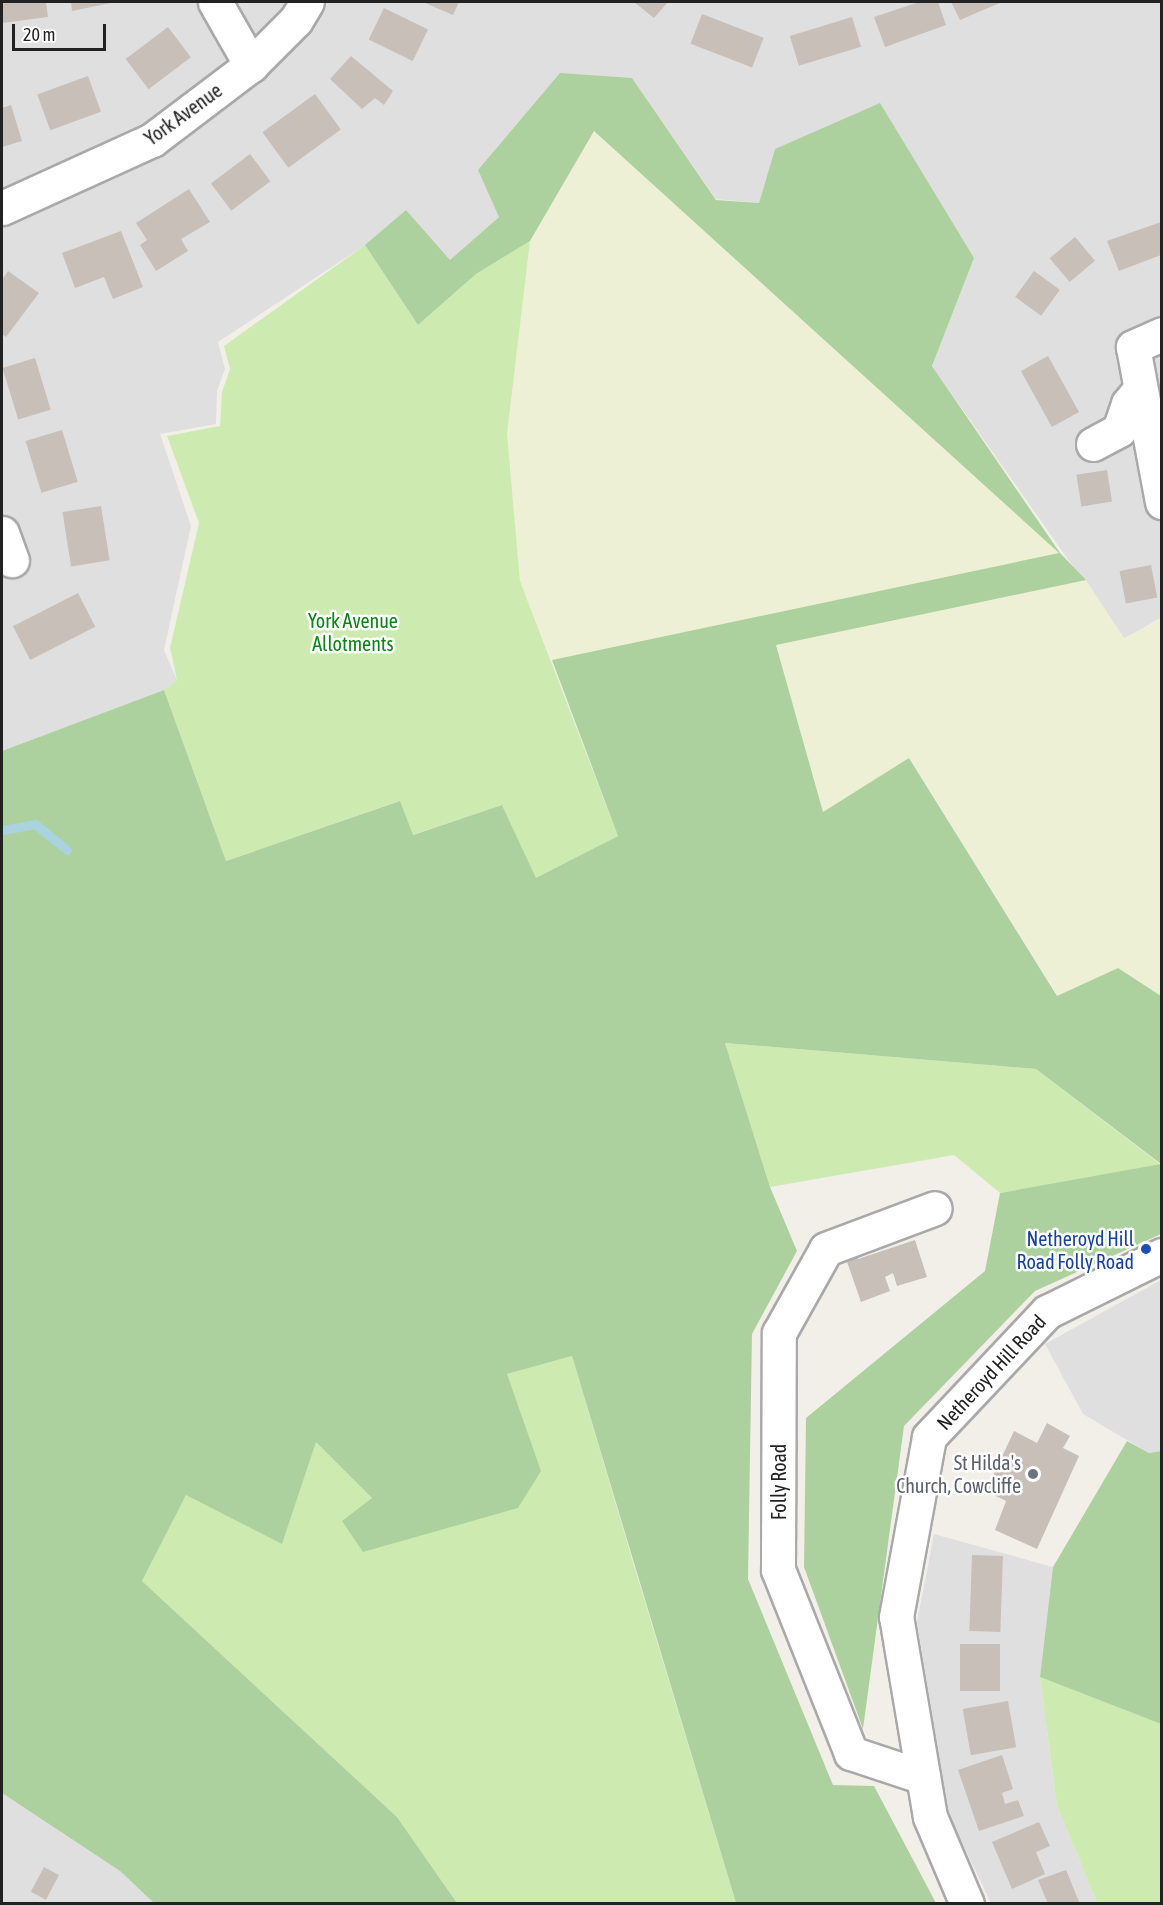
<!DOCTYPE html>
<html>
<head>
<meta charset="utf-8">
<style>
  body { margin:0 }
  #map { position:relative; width:1163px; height:1905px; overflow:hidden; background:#f2efe9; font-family:"Asap Condensed",sans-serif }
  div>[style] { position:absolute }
  .residential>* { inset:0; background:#e0dfdf }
  .farmland>* { inset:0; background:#eef0d5 }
  .grass>* { inset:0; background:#cdebb0 }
  .forest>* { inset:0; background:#add19e }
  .stream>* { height:9px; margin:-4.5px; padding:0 4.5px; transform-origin:4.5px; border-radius:4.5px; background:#aad3df }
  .building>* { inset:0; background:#c7bfb8; transform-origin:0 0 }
  .roads { filter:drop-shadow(2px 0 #a9a9a9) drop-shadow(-2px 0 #a9a9a9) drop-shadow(0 2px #a9a9a9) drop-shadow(0 -2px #a9a9a9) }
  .minor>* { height:33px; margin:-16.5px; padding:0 16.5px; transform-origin:16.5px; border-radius:16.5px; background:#fff }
  .dots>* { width:16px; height:16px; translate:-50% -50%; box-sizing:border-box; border:3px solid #fff; border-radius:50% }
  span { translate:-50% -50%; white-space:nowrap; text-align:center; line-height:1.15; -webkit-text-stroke:5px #fff; paint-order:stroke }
  .street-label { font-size:20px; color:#222 }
  .park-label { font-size:20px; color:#0c8416 }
  .transit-label { font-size:20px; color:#164399 }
  .right { translate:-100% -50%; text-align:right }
  .worship-label { font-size:20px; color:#5b616d }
  .frame { position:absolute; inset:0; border:3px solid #222; pointer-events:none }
  .scale { position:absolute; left:12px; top:24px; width:94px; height:27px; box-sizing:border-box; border:3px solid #222; border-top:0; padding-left:8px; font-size:18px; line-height:21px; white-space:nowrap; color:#222; -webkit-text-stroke:4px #fff; paint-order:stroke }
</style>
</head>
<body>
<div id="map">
  <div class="residential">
    <div style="clip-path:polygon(2px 2px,1161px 2px,1162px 617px,1124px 639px,932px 366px,974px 258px,775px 149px,759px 203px,716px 199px,632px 78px,499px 217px,449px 261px,406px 211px,365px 245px,218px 342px,225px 369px,217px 391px,216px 424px,160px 434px,191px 526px,164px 650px,177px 680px,164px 690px,2px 751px)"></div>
    <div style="clip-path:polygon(1161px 1280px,1161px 1451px,1149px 1453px,1083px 1414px,1045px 1344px)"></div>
    <div style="clip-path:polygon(934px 1534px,1053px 1567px,1040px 1677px,1057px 1805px,1097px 1903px,991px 1903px,949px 1816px,917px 1622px)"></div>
    <div style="clip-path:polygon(2px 1793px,120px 1871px,154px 1903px,2px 1903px)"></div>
  </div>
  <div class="farmland">
    <div style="clip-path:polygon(594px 131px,1060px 553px,552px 660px,520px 581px,507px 434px,530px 241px)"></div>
    <div style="clip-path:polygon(1086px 580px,1124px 638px,1162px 619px,1161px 996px,1118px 968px,1058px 996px,910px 758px,823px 812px,776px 644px)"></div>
  </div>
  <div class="grass">
    <div style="clip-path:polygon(530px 241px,507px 434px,520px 581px,618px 836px,536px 879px,502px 805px,412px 835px,399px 801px,226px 861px,164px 690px,177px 680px,170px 648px,199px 523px,167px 436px,220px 426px,222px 392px,230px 369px,224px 346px,365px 245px,418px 325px,476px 274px)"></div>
    <div style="clip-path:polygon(725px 1043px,1036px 1069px,1161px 1165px,1000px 1193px,954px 1155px,770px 1187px)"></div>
    <div style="clip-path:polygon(572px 1356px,633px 1562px,736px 1903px,457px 1903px,397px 1817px,142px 1581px,186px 1494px,316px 1441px,372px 1498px,363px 1552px,507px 1374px)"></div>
    <div style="clip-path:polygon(1040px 1677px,1161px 1724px,1161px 1903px,1097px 1903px,1057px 1805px)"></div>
  </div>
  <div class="forest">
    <div style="clip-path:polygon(560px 73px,632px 78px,716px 200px,759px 203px,775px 149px,880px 103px,974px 258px,932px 366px,1060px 553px,1086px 580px,776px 645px,823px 812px,909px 758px,1057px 996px,1118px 968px,1161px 996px,1161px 1234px,1035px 1291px,904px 1426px,863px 1729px,804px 1567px,806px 1418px,985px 1271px,1000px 1193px,1161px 1164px,1036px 1069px,725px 1043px,770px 1187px,797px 1251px,752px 1334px,748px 1579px,833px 1785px,874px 1786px,936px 1903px,736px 1903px,572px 1356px,507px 1374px,541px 1471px,518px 1508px,363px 1552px,342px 1521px,372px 1498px,316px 1442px,282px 1544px,186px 1495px,142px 1581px,397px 1817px,457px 1903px,154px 1903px,120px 1871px,2px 1793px,2px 751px,164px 690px,226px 861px,400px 801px,413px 835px,502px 805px,536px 878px,618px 836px,552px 660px,1059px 553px,594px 131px,530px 241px,476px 274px,418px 325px,365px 245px,406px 210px,450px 260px,499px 217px,478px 170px)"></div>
    <div style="clip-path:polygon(1127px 1441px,1149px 1453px,1161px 1451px,1161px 1724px,1040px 1677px,1053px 1567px)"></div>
  </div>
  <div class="stream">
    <div style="left:2px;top:830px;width:34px;rotate:-10deg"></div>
    <div style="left:35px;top:824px;width:41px;rotate:39.1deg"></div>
  </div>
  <div class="building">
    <div style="clip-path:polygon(2px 2px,46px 2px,48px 17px,2px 23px)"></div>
    <div style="clip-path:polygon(71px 2px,110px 2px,111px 3px,72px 11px)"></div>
    <div style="clip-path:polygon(423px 2px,459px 2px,453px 15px)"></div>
    <div style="clip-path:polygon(634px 2px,668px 2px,654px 18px)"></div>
    <div style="clip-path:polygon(919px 2px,938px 2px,946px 25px,885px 47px,874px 17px)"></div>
    <div style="clip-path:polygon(951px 2px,1002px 2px,960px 20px)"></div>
    <div style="left:384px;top:8px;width:49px;height:35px;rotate:26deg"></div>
    <div style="left:702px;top:14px;width:66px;height:32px;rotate:21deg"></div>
    <div style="left:852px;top:17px;width:31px;height:65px;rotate:73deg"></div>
    <div style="left:168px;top:27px;width:38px;height:53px;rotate:53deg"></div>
    <div style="clip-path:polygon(351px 56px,393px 91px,384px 105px,375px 98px,362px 109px,330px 79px)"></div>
    <div style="left:88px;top:76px;width:38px;height:54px;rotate:70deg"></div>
    <div style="left:315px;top:94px;width:44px;height:65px;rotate:54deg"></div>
    <div style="clip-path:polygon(11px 105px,22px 141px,2px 147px,2px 108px)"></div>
    <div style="left:250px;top:154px;width:34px;height:49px;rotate:53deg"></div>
    <div style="clip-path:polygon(189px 189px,210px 222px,181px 239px,188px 251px,156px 271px,140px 245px,147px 240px,136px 223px)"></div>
    <div style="clip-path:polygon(1161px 222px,1161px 255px,1119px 271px,1107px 241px)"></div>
    <div style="clip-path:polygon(121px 231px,143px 287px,113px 299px,104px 277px,75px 288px,62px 253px)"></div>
    <div style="left:1075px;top:237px;width:31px;height:33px;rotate:50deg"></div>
    <div style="clip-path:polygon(8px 271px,39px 293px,6px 337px,2px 334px,2px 280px)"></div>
    <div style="left:1034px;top:271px;width:32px;height:32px;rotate:36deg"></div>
    <div style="left:1048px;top:356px;width:64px;height:31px;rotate:61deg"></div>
    <div style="left:35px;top:358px;width:54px;height:34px;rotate:73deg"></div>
    <div style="left:62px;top:430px;width:54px;height:38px;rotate:73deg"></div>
    <div style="left:1107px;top:470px;width:32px;height:31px;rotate:81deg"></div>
    <div style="left:101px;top:506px;width:55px;height:39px;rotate:81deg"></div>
    <div style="left:1151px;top:565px;width:33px;height:32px;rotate:79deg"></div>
    <div style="left:78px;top:593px;width:38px;height:73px;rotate:63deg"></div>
    <div style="clip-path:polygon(915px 1240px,927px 1277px,897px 1286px,893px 1273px,885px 1277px,890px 1291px,861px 1302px,844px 1253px,855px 1249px,858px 1259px)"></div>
    <div style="clip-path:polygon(1047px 1423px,1070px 1436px,1063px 1448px,1079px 1456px,1037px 1549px,995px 1530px,1006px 1501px,986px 1491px,1014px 1431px,1037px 1443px)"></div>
    <div style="left:972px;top:1555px;width:31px;height:76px;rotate:2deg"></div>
    <div style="left:960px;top:1644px;width:40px;height:47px"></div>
    <div style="left:1008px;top:1701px;width:47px;height:46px;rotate:80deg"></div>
    <div style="clip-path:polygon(1002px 1755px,1013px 1789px,1002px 1793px,1005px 1804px,1018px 1800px,1024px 1816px,979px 1831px,958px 1770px)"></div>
    <div style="clip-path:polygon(1039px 1822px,1050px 1846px,1036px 1852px,1045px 1874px,1012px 1889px,992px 1842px)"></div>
    <div style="left:44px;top:1867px;width:17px;height:28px;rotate:28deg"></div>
    <div style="clip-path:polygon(1066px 1870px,1080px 1904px,1048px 1904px,1038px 1880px)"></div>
  </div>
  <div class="roads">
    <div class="minor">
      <div style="left:215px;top:2px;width:73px;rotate:60.3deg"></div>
      <div style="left:2px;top:208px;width:165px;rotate:-24.4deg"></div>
      <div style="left:152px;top:140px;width:124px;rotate:-37.1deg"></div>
      <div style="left:251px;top:65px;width:64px;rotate:-45deg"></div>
      <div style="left:296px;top:20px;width:21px;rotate:-59deg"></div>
      <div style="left:1162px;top:334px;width:32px;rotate:156deg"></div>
      <div style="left:1133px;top:347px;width:158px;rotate:79.4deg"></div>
      <div style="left:1093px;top:444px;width:30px;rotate:-28deg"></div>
      <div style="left:1119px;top:430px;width:28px;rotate:-71deg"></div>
      <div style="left:1128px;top:404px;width:19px;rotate:-51deg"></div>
      <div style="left:2px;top:533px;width:29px;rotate:70deg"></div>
      <div style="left:923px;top:1777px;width:76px;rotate:-161.6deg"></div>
      <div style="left:851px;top:1753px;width:197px;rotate:-111.7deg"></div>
      <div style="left:778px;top:1570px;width:237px;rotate:-89.8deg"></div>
      <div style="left:779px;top:1333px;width:96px;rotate:-60.8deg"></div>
      <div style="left:826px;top:1249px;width:116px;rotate:-20.6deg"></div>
      <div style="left:967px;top:1904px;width:95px;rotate:-113deg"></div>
      <div style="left:930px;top:1817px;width:203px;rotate:-99.6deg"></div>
      <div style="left:896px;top:1617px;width:183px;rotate:-79.6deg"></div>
      <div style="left:929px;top:1437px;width:172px;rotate:-46.7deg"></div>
      <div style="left:1047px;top:1312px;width:128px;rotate:-26.4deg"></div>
    </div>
  </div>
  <div class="dots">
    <div style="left:1146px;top:1249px;background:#1a4fb4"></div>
    <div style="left:1033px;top:1474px;background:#6b7280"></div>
  </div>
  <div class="street-label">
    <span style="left:183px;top:114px;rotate:-36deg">York Avenue</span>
    <span style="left:991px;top:1372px;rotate:-47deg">Netheroyd Hill Road</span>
    <span style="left:778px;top:1482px;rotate:-90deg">Folly Road</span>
  </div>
  <div class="park-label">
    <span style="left:353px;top:632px">York Avenue<br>Allotments</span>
  </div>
  <div class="transit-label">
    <span class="right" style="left:1134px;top:1250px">Netheroyd Hill<br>Road Folly Road</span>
  </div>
  <div class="worship-label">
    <span class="right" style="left:1021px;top:1474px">St Hilda's<br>Church, Cowcliffe</span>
  </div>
  <div class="frame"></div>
  <div class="scale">20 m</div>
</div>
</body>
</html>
